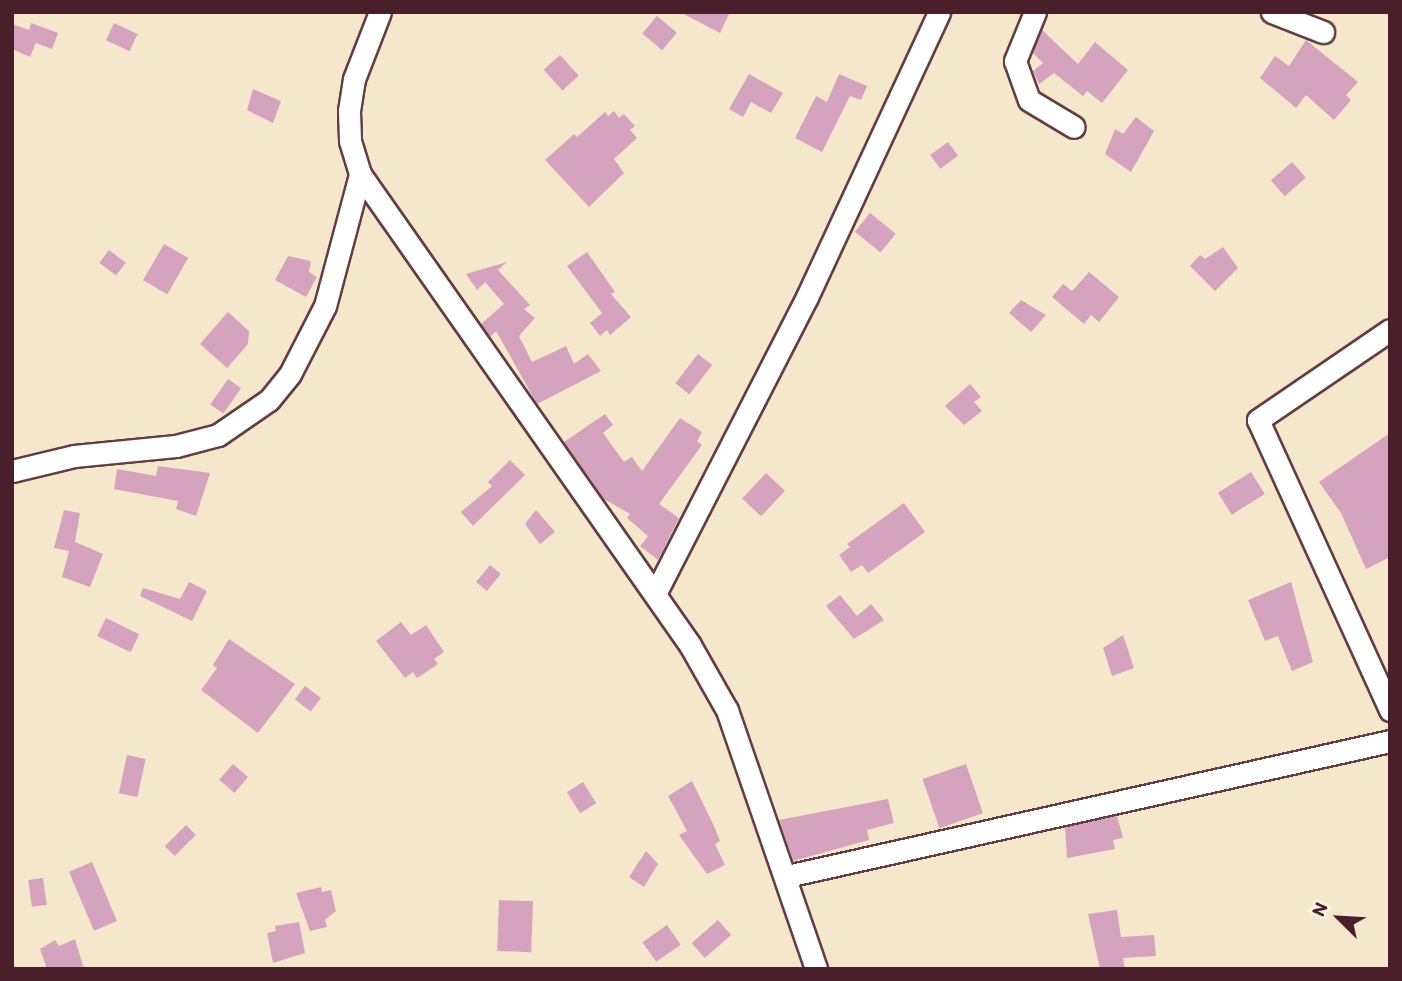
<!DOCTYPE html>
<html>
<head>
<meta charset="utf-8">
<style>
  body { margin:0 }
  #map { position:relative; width:1402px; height:981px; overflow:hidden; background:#f5e7cc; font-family:Itim,sans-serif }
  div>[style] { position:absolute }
  .building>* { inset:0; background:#d6a3be; transform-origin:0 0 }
  .roads { filter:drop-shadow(2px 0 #643d43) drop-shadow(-2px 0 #643d43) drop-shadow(0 2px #643d43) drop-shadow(0 -2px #643d43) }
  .minor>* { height:21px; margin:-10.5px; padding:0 10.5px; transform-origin:10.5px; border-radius:10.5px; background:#fff }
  span { translate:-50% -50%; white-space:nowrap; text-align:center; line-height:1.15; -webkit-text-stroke:7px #fcf5e5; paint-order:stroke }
  .frame { position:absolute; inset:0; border:14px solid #4a1f2b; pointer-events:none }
  .north { position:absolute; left:1304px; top:883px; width:70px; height:70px; -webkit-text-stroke:5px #fcf5e5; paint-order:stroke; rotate:294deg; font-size:19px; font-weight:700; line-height:28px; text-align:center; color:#4a1f2b }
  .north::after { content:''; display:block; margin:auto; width:24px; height:32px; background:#4a1f2b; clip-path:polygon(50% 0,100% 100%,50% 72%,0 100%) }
</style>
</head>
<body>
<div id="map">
  <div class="building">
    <div style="clip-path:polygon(680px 12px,730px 12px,720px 33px)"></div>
    <div style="left:657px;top:16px;width:26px;height:23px;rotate:40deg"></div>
    <div style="clip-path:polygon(31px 23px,58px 33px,52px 49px,36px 43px,30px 57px,12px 49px,12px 24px,29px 30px)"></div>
    <div style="left:114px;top:23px;width:26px;height:19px;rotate:25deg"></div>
    <div style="clip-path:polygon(1042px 30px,1078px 64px,1095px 42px,1128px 70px,1102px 103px,1087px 91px,1083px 96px,1054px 73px,1039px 84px,1033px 71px,1043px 63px,1033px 53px)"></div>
    <div style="clip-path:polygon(1306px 40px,1358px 82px,1346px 95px,1351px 100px,1334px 120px,1306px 95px,1296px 108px,1260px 78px,1275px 56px,1289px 66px)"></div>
    <div style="left:560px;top:55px;width:28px;height:22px;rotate:48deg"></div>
    <div style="clip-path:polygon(749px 74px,783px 93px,771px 113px,751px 102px,743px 117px,729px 109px)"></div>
    <div style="clip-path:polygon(839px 74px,867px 86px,861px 100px,850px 96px,822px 152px,795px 138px,816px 96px,827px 102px)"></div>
    <div style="clip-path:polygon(253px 89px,281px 101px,273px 123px,247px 110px)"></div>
    <div style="clip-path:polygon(614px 111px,619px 118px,624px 114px,635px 126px,630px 130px,637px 138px,614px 159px,624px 173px,589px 207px,545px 160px,574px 134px,577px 137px,605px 112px,608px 116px)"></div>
    <div style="clip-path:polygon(1136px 117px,1154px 131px,1131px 172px,1105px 154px,1115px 129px,1123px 134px)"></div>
    <div style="left:948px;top:142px;width:17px;height:22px;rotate:54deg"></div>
    <div style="left:1292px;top:162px;width:21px;height:28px;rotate:49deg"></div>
    <div style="left:870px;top:213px;width:33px;height:24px;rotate:39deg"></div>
    <div style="left:164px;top:244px;width:28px;height:42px;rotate:30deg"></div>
    <div style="clip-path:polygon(1223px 247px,1238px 268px,1215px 291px,1190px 266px,1200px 255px,1205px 259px)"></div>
    <div style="left:109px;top:250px;width:21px;height:16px;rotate:37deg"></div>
    <div style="clip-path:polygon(587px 252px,615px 292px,611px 294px,631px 317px,610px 335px,607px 330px,600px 336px,590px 323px,602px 313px,567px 266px)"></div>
    <div style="clip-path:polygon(288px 256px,311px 261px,309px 272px,317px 277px,306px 297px,275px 280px)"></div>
    <div style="clip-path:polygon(507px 262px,498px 270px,530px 305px,524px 309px,535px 318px,519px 336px,532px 362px,566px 346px,574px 364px,588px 354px,601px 371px,537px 404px,496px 331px,490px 337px,481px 324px,504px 304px,485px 282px,477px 290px,466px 274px)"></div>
    <div style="clip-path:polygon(1089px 272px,1119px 297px,1099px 322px,1091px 315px,1084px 324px,1052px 297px,1063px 284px,1072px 291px)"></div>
    <div style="clip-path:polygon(1021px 300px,1046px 315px,1031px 332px,1009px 313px)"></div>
    <div style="clip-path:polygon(228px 312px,249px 331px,248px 344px,227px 368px,200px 344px)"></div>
    <div style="left:698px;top:354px;width:18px;height:37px;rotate:38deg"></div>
    <div style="left:228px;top:379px;width:16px;height:31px;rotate:35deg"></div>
    <div style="clip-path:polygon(970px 384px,981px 397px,974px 402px,982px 411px,964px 425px,945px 406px)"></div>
    <div style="clip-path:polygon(605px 414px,613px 425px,603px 433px,624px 462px,632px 457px,642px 471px,680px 418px,702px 432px,697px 441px,702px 445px,659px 504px,679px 518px,658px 560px,640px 546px,648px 536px,627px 518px,630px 514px,604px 499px,564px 442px)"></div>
    <div style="clip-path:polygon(1390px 433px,1390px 557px,1366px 569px,1341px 513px,1319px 482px)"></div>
    <div style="clip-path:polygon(510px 460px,525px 475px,473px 526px,461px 512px,492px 486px,488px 482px)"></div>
    <div style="clip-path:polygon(158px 466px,210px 473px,196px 516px,176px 509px,178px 501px,114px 489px,117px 469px,156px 476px)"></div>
    <div style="left:1251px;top:472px;width:26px;height:39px;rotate:58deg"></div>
    <div style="left:766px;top:473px;width:26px;height:35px;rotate:43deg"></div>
    <div style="clip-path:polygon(904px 503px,925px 532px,868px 573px,862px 565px,851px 572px,839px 555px,850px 547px,847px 544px)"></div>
    <div style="clip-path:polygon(64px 510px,80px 513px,75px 542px,103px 554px,90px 587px,62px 577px,69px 551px,54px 548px)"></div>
    <div style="clip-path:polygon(536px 510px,555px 532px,540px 544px,525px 524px)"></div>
    <div style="left:490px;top:565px;width:14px;height:22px;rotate:39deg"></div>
    <div style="clip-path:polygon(189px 582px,207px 591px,192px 621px,140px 596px,143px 588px,180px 599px)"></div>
    <div style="clip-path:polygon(1291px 582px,1313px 662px,1292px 671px,1278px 636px,1265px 641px,1248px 600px)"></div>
    <div style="clip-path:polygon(840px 595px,857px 616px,871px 604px,884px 620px,854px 639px,826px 606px)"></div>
    <div style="left:106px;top:618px;width:37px;height:20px;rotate:26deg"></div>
    <div style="clip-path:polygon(401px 622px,411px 635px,426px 625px,444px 652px,434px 659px,438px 664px,417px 678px,413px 672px,405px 678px,376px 641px)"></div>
    <div style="clip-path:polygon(1123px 635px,1134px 668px,1112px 676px,1103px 648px)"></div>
    <div style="clip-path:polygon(229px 639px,295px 684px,258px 733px,201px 690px,217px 668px,213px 665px)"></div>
    <div style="left:305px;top:686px;width:20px;height:17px;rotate:37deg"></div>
    <div style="left:127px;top:755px;width:19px;height:39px;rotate:12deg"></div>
    <div style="left:233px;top:764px;width:20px;height:21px;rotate:41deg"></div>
    <div style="left:966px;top:764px;width:52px;height:46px;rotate:71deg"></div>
    <div style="clip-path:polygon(692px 781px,714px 826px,720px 841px,715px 844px,725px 865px,707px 874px,679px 835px,687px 831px,668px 796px)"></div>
    <div style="left:583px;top:782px;width:25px;height:19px;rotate:58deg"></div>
    <div style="clip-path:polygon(888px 799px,894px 823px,867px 830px,869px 840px,793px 861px,779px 820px)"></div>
    <div style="clip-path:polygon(1117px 816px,1123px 838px,1113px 840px,1115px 849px,1067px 858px,1065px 827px)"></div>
    <div style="left:186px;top:825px;width:14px;height:30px;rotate:45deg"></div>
    <div style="clip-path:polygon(646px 851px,658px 864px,644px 887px,629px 877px)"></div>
    <div style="left:92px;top:862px;width:64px;height:25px;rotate:67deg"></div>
    <div style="left:43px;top:878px;width:27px;height:15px;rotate:82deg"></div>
    <div style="clip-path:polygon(321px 887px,322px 892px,331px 890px,336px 911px,325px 920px,327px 927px,310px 931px,296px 893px)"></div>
    <div style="left:499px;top:900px;width:34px;height:51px;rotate:2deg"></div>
    <div style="clip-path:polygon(1117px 910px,1121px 937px,1154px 935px,1156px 956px,1123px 958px,1125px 969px,1100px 969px,1088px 914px)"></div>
    <div style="left:718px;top:920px;width:20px;height:35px;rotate:49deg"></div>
    <div style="clip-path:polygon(299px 922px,305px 953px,273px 963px,267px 933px,276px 931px,275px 926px)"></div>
    <div style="left:667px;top:925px;width:24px;height:30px;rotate:55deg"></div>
    <div style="clip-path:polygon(75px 939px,84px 969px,47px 969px,40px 949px,55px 940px,59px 946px)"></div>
  </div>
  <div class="roads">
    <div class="minor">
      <div style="left:380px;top:12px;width:72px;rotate:111.2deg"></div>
      <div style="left:354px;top:79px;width:32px;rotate:99deg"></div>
      <div style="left:349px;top:111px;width:30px;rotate:88deg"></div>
      <div style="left:350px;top:141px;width:34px;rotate:73deg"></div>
      <div style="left:360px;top:174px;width:575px;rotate:54.98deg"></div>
      <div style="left:690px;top:645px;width:75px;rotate:60.4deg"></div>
      <div style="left:727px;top:710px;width:274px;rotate:71deg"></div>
      <div style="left:1035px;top:12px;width:53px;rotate:112.2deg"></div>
      <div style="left:1015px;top:61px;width:41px;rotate:70.3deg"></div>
      <div style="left:1029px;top:100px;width:52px;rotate:31deg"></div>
      <div style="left:1272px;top:12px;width:55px;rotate:21.4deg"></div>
      <div style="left:1390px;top:330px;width:160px;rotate:145.7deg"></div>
      <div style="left:1258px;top:420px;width:319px;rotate:65.5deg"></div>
      <div style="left:12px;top:471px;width:64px;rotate:-13.6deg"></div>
      <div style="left:74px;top:456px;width:102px;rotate:-5.6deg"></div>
      <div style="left:176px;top:446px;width:43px;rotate:-14.7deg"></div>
      <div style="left:218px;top:435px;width:62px;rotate:-34.5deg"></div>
      <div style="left:269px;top:400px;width:33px;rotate:-51deg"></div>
      <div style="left:290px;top:374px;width:76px;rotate:-62.8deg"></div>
      <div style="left:325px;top:306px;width:137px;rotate:-75.1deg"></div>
      <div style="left:655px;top:594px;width:334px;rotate:-62.9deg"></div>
      <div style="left:807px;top:297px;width:314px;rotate:-65.1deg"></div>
      <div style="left:787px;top:876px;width:618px;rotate:-12.62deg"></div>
    </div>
  </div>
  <div class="frame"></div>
  <div class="north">N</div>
</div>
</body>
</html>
